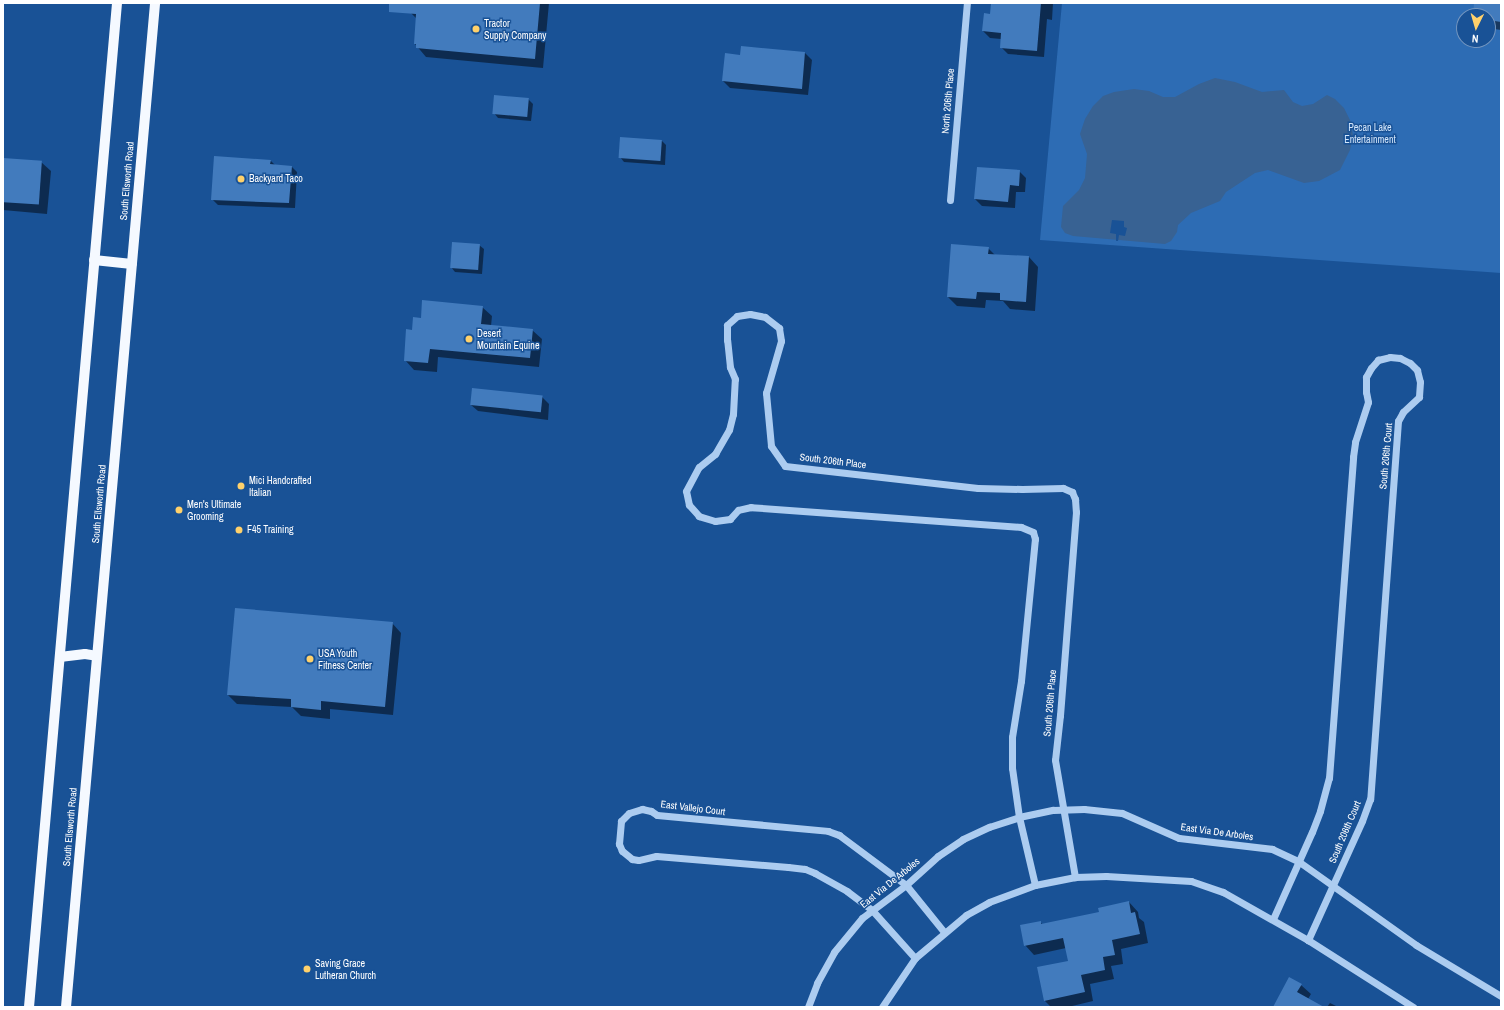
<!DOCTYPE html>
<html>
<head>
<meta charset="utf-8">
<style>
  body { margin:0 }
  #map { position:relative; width:1504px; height:1010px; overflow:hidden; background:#195296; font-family:"Archivo Narrow",sans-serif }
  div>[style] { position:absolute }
  .green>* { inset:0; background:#2d6cb4 }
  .water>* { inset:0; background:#386293 }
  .pier>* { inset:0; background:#195296 }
  .shadow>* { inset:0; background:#0007 }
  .building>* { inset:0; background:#427bbd; transform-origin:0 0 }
  .minor>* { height:7px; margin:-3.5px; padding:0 3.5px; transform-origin:3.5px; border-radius:3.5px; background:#acccf0 }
  .major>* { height:10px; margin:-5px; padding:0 5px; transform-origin:5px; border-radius:5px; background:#f5f9ff }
  .dots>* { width:11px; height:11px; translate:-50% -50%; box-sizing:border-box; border:2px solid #195296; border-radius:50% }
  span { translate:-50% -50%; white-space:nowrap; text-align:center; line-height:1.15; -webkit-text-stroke:3px #195296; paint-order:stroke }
  .poi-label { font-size:10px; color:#fff }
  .left { translate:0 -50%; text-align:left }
  .street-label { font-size:10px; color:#fff }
  .park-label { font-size:10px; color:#d3e6fb }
  .frame { position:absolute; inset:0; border:4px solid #fff; pointer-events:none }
  .north { position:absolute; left:1456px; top:8px; width:40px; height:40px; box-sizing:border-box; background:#195296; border:1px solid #7597c0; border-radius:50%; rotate:185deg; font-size:11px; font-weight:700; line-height:16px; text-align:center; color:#fff }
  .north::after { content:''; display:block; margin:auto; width:14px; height:18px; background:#ffd16b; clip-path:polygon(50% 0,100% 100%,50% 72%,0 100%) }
</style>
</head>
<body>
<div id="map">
  <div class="green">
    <div style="clip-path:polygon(evenodd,1062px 3px,1501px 3px,1501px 273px,1040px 240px,1062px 3px,1464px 16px,1488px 16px,1488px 40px,1464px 40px,1464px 16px)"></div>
  </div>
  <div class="water">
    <div style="clip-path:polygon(1215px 78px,1235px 82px,1262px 92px,1284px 90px,1293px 102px,1302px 106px,1313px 104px,1327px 95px,1335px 99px,1344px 108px,1351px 122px,1353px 136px,1350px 150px,1340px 170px,1319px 181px,1304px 183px,1268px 170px,1255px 173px,1226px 192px,1220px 201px,1191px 213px,1178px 225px,1177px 232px,1171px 241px,1165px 244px,1073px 236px,1065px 233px,1061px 227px,1063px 206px,1079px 190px,1085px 178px,1087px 154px,1080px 134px,1085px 119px,1093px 106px,1103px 96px,1114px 92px,1134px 89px,1149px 91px,1163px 97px,1175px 97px,1199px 84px)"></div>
  </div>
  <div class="pier">
    <div style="clip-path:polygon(1112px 220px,1124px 221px,1124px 227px,1127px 228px,1125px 236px,1119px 235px,1118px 241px,1116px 241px,1116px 234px,1110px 233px)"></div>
  </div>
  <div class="shadow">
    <div style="clip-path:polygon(412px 3px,549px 3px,543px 68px,426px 57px,415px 44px,417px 19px,411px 13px)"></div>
    <div style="clip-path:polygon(992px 3px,1053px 3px,1052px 20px,1047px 19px,1044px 57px,1008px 54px,1001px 47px,1001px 39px,990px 38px,983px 31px,991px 15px)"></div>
    <div style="clip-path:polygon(1475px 3px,1501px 3px,1501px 30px,1488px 28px,1488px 16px,1474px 16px)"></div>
    <div style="clip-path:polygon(805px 53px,812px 60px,808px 95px,730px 88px,723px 81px,740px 56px)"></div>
    <div style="clip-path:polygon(528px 99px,533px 104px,531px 121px,498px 118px,494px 113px)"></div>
    <div style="clip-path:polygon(621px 138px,662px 141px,666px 145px,665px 165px,624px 162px,620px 157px)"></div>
    <div style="clip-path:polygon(3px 159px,41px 162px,51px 171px,47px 214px,3px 210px)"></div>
    <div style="clip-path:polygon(270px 160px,276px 166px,292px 167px,297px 172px,295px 208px,218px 205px,212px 199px)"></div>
    <div style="clip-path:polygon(1019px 171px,1026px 178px,1025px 192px,1016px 192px,1015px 208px,982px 206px,975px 199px)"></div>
    <div style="clip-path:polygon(479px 245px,484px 249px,482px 274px,455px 272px,451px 267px)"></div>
    <div style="clip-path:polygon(988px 248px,995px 255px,1029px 257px,1038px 267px,1035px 311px,1010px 309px,1003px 301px,986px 300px,985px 308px,957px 306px,948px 297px)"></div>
    <div style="clip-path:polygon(482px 307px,492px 316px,491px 326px,532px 330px,542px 339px,539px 367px,438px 357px,437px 372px,414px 370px,405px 360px,413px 331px,422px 319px)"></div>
    <div style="clip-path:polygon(542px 397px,549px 404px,548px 420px,478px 411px,471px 405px)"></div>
    <div style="clip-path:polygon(392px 623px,401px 633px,393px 715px,330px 709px,330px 719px,301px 716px,292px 707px,237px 704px,228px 695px)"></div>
    <div style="clip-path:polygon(1129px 902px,1138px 912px,1139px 918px,1144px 922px,1148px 943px,1121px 949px,1123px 964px,1111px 966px,1114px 979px,1090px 984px,1093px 1001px,1068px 1007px,1051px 1007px,1045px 1001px,1038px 968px,1069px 962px,1066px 948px,1034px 955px,1025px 945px,1040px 922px,1043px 925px,1100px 913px)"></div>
    <div style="clip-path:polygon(1301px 985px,1311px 994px,1308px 999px,1322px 1007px,1274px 1007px)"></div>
    <div style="clip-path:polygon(1330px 1003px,1338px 1007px,1327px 1007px)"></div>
  </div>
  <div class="building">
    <div style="clip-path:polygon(389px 3px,540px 3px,535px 59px,416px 48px,416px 44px,414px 44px,416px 14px,389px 12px)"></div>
    <div style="clip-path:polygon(991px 3px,1041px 3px,1037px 51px,1000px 48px,1001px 33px,982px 31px,984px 13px,990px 14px)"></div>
    <div style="clip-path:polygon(1474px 3px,1501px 3px,1501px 22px,1488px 20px,1488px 16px,1473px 16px)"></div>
    <div style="clip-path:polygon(741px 46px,805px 52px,802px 89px,722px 81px,725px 53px,740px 55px)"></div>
    <div style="left:494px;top:95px;width:35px;height:19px;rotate:5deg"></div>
    <div style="left:620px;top:137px;width:42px;height:21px;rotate:4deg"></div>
    <div style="clip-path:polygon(214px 156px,271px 160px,270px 164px,292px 166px,289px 203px,211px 200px)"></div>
    <div style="left:3px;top:158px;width:39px;height:44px;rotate:4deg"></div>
    <div style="clip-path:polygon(977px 167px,1020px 170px,1019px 186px,1010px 185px,1008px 202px,974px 199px)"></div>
    <div style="left:452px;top:242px;width:28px;height:26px;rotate:4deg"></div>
    <div style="clip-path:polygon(951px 244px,989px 247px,988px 254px,1029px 256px,1026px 302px,1000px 300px,1000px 293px,977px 292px,976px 299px,947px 297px)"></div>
    <div style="clip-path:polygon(422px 300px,483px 306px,481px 324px,533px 329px,530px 358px,430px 349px,428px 363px,404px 361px,406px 329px,412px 330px,413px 317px,421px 318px)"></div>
    <div style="left:472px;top:388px;width:71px;height:17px;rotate:6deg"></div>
    <div style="clip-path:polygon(235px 608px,393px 622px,385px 707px,321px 701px,321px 710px,291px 707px,291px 699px,227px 695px)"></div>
    <div style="clip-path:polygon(1129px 901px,1131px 913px,1135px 912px,1140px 934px,1112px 940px,1115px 955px,1103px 957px,1105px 970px,1081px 975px,1085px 992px,1044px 1001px,1037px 967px,1068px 961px,1063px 938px,1024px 946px,1020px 925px,1041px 921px,1041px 924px,1099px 912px,1098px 908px)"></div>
    <div style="clip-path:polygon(1289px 977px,1302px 984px,1297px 992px,1324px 1007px,1273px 1007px)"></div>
  </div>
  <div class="minor">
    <div style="left:950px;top:200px;width:198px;rotate:-85.1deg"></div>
    <div style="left:1035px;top:885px;width:70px;rotate:-103.2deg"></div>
    <div style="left:1019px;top:817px;width:49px;rotate:-98.1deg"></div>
    <div style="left:1012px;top:768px;width:31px;rotate:-90deg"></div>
    <div style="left:1012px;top:737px;width:57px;rotate:-80.9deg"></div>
    <div style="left:1021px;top:681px;width:143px;rotate:-84.4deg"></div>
    <div style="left:1035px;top:539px;width:7px;rotate:-106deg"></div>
    <div style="left:1033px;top:532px;width:13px;rotate:-157deg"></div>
    <div style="left:1021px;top:527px;width:271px;rotate:-175.8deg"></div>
    <div style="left:751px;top:507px;width:13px;rotate:167deg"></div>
    <div style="left:738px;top:510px;width:12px;rotate:132deg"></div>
    <div style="left:730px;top:519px;width:15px;rotate:172deg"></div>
    <div style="left:715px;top:521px;width:17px;rotate:-163deg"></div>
    <div style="left:699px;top:516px;width:15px;rotate:-132deg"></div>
    <div style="left:689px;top:505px;width:14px;rotate:-102deg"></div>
    <div style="left:686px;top:491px;width:27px;rotate:-62deg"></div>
    <div style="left:699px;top:467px;width:21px;rotate:-39deg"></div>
    <div style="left:715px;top:454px;width:28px;rotate:-60deg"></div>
    <div style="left:729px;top:430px;width:16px;rotate:-76deg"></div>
    <div style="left:733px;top:414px;width:35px;rotate:-87deg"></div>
    <div style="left:735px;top:379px;width:13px;rotate:-113deg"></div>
    <div style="left:730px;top:367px;width:27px;rotate:-96deg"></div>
    <div style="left:727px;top:340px;width:15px;rotate:-90deg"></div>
    <div style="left:727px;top:325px;width:13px;rotate:-42deg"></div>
    <div style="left:737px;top:316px;width:13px;rotate:-9deg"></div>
    <div style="left:750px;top:314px;width:15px;rotate:11deg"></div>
    <div style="left:765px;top:317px;width:18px;rotate:38deg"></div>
    <div style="left:779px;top:328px;width:13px;rotate:81deg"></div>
    <div style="left:781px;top:341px;width:54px;rotate:106.1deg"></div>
    <div style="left:766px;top:393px;width:53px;rotate:84.6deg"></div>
    <div style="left:771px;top:446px;width:24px;rotate:55deg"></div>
    <div style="left:785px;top:466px;width:194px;rotate:6.5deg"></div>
    <div style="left:978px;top:488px;width:44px;rotate:1.3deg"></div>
    <div style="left:1022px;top:489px;width:41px;rotate:-1.4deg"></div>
    <div style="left:1063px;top:488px;width:10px;rotate:24deg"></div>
    <div style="left:1072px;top:492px;width:8px;rotate:67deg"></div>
    <div style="left:1075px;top:499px;width:13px;rotate:86deg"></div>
    <div style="left:1076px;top:512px;width:204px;rotate:94.5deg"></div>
    <div style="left:1060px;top:715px;width:45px;rotate:96.3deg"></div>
    <div style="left:1055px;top:760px;width:119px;rotate:80.3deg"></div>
    <div style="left:1273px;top:919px;width:95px;rotate:-65.9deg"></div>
    <div style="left:1312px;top:832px;width:22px;rotate:-69deg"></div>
    <div style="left:1320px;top:811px;width:34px;rotate:-75deg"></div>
    <div style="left:1329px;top:778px;width:322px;rotate:-85.7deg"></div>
    <div style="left:1353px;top:457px;width:15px;rotate:-82deg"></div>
    <div style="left:1355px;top:442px;width:42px;rotate:-72deg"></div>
    <div style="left:1368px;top:402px;width:10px;rotate:-101deg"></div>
    <div style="left:1366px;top:392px;width:15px;rotate:-90deg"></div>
    <div style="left:1366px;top:377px;width:10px;rotate:-61deg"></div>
    <div style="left:1371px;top:368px;width:11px;rotate:-49deg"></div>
    <div style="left:1378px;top:360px;width:12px;rotate:-14deg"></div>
    <div style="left:1390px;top:357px;width:10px;rotate:6deg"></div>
    <div style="left:1400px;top:358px;width:11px;rotate:27deg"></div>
    <div style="left:1410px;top:363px;width:10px;rotate:45deg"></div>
    <div style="left:1417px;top:370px;width:12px;rotate:76deg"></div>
    <div style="left:1420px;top:382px;width:15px;rotate:94deg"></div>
    <div style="left:1419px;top:397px;width:22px;rotate:137deg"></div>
    <div style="left:1403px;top:412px;width:10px;rotate:119deg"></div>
    <div style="left:1398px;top:421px;width:379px;rotate:94.2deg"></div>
    <div style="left:1370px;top:799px;width:23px;rotate:110deg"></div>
    <div style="left:1362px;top:821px;width:131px;rotate:114.4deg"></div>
    <div style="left:915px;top:958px;width:64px;rotate:-131.9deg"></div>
    <div style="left:872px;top:910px;width:31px;rotate:-143deg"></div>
    <div style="left:847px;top:891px;width:37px;rotate:-151deg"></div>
    <div style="left:815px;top:873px;width:11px;rotate:-158deg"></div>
    <div style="left:805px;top:869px;width:17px;rotate:-173deg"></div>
    <div style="left:788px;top:867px;width:132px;rotate:-175.2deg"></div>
    <div style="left:656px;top:856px;width:18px;rotate:167deg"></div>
    <div style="left:638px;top:860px;width:6px;rotate:-171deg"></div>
    <div style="left:632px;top:859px;width:13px;rotate:-141deg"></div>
    <div style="left:622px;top:851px;width:8px;rotate:-113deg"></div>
    <div style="left:619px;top:844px;width:23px;rotate:-85deg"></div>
    <div style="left:621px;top:821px;width:11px;rotate:-45deg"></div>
    <div style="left:629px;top:813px;width:14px;rotate:-17deg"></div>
    <div style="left:642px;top:809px;width:9px;rotate:13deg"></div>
    <div style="left:651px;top:811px;width:7px;rotate:34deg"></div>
    <div style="left:657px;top:815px;width:172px;rotate:5.3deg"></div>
    <div style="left:828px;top:831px;width:12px;rotate:20deg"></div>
    <div style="left:839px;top:835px;width:84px;rotate:36.7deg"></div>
    <div style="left:906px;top:885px;width:60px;rotate:51deg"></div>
    <div style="left:808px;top:1007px;width:26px;rotate:-69deg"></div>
    <div style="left:817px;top:983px;width:35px;rotate:-61deg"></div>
    <div style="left:834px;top:952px;width:44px;rotate:-50.5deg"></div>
    <div style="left:862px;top:918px;width:55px;rotate:-36.9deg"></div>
    <div style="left:906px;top:885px;width:43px;rotate:-42.2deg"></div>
    <div style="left:938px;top:856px;width:30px;rotate:-34deg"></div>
    <div style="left:963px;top:839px;width:29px;rotate:-25deg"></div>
    <div style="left:989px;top:827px;width:32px;rotate:-18deg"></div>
    <div style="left:1019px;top:817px;width:35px;rotate:-12deg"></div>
    <div style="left:1053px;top:810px;width:31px;rotate:-2deg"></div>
    <div style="left:1084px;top:809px;width:38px;rotate:6deg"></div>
    <div style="left:1122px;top:813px;width:62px;rotate:23.7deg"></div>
    <div style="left:1179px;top:838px;width:94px;rotate:6.7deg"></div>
    <div style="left:1272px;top:849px;width:29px;rotate:25deg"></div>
    <div style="left:1298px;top:861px;width:145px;rotate:35.4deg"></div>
    <div style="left:1416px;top:945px;width:99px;rotate:31deg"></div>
    <div style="left:882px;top:1007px;width:59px;rotate:-56deg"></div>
    <div style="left:915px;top:958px;width:67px;rotate:-40.1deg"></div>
    <div style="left:966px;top:915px;width:26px;rotate:-29deg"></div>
    <div style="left:989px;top:902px;width:49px;rotate:-20.3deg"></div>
    <div style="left:1035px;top:885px;width:41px;rotate:-11.3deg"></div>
    <div style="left:1075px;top:877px;width:31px;rotate:-2deg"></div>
    <div style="left:1106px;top:876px;width:85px;rotate:3.4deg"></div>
    <div style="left:1191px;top:881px;width:34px;rotate:19deg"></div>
    <div style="left:1223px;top:892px;width:98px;rotate:29.5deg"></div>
    <div style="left:1308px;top:940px;width:125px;rotate:32.5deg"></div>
  </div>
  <div class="major">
    <div style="left:94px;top:260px;width:38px;rotate:6deg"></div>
    <div style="left:60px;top:657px;width:25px;rotate:-7deg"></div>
    <div style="left:85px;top:654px;width:12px;rotate:9deg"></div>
    <div style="left:29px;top:1007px;width:1008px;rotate:-84.99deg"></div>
    <div style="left:66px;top:1007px;width:1008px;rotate:-84.93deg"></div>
  </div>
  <div class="dots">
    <div style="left:476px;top:29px;background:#ffd16b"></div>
    <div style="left:241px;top:179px;background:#ffd16b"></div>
    <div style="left:469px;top:339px;background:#ffd16b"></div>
    <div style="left:241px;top:486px;background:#ffd16b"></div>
    <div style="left:179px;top:510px;background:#ffd16b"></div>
    <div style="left:239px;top:530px;background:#ffd16b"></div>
    <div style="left:310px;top:659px;background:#ffd16b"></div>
    <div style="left:307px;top:969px;background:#ffd16b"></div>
  </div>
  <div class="poi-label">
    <span class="left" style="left:484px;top:29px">Tractor<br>Supply Company</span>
    <span class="left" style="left:249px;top:179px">Backyard Taco</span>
    <span class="left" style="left:477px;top:339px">Desert<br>Mountain Equine</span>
    <span class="left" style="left:249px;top:486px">Mici Handcrafted<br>Italian</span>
    <span class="left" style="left:187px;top:510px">Men's Ultimate<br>Grooming</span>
    <span class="left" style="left:247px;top:530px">F45 Training</span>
    <span class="left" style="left:318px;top:659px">USA Youth<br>Fitness Center</span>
    <span class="left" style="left:315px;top:969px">Saving Grace<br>Lutheran Church</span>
  </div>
  <div class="street-label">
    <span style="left:948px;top:101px;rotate:-85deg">North 206th Place</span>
    <span style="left:127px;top:181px;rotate:-85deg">South Ellsworth Road</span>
    <span style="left:1386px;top:456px;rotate:-85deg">South 206th Court</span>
    <span style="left:833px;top:461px;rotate:7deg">South 206th Place</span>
    <span style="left:99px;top:504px;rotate:-85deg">South Ellsworth Road</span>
    <span style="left:1050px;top:703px;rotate:-85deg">South 206th Place</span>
    <span style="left:693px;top:808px;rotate:7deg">East Vallejo Court</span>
    <span style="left:70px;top:827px;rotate:-85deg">South Ellsworth Road</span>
    <span style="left:1217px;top:832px;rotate:8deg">East Via De Arboles</span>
    <span style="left:1345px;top:832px;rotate:-67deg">South 206th Court</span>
    <span style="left:890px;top:883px;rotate:-39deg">East Via De Arboles</span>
  </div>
  <div class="park-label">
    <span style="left:1370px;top:133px">Pecan Lake<br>Entertainment</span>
  </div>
  <div class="frame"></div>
  <div class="north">N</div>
</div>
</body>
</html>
